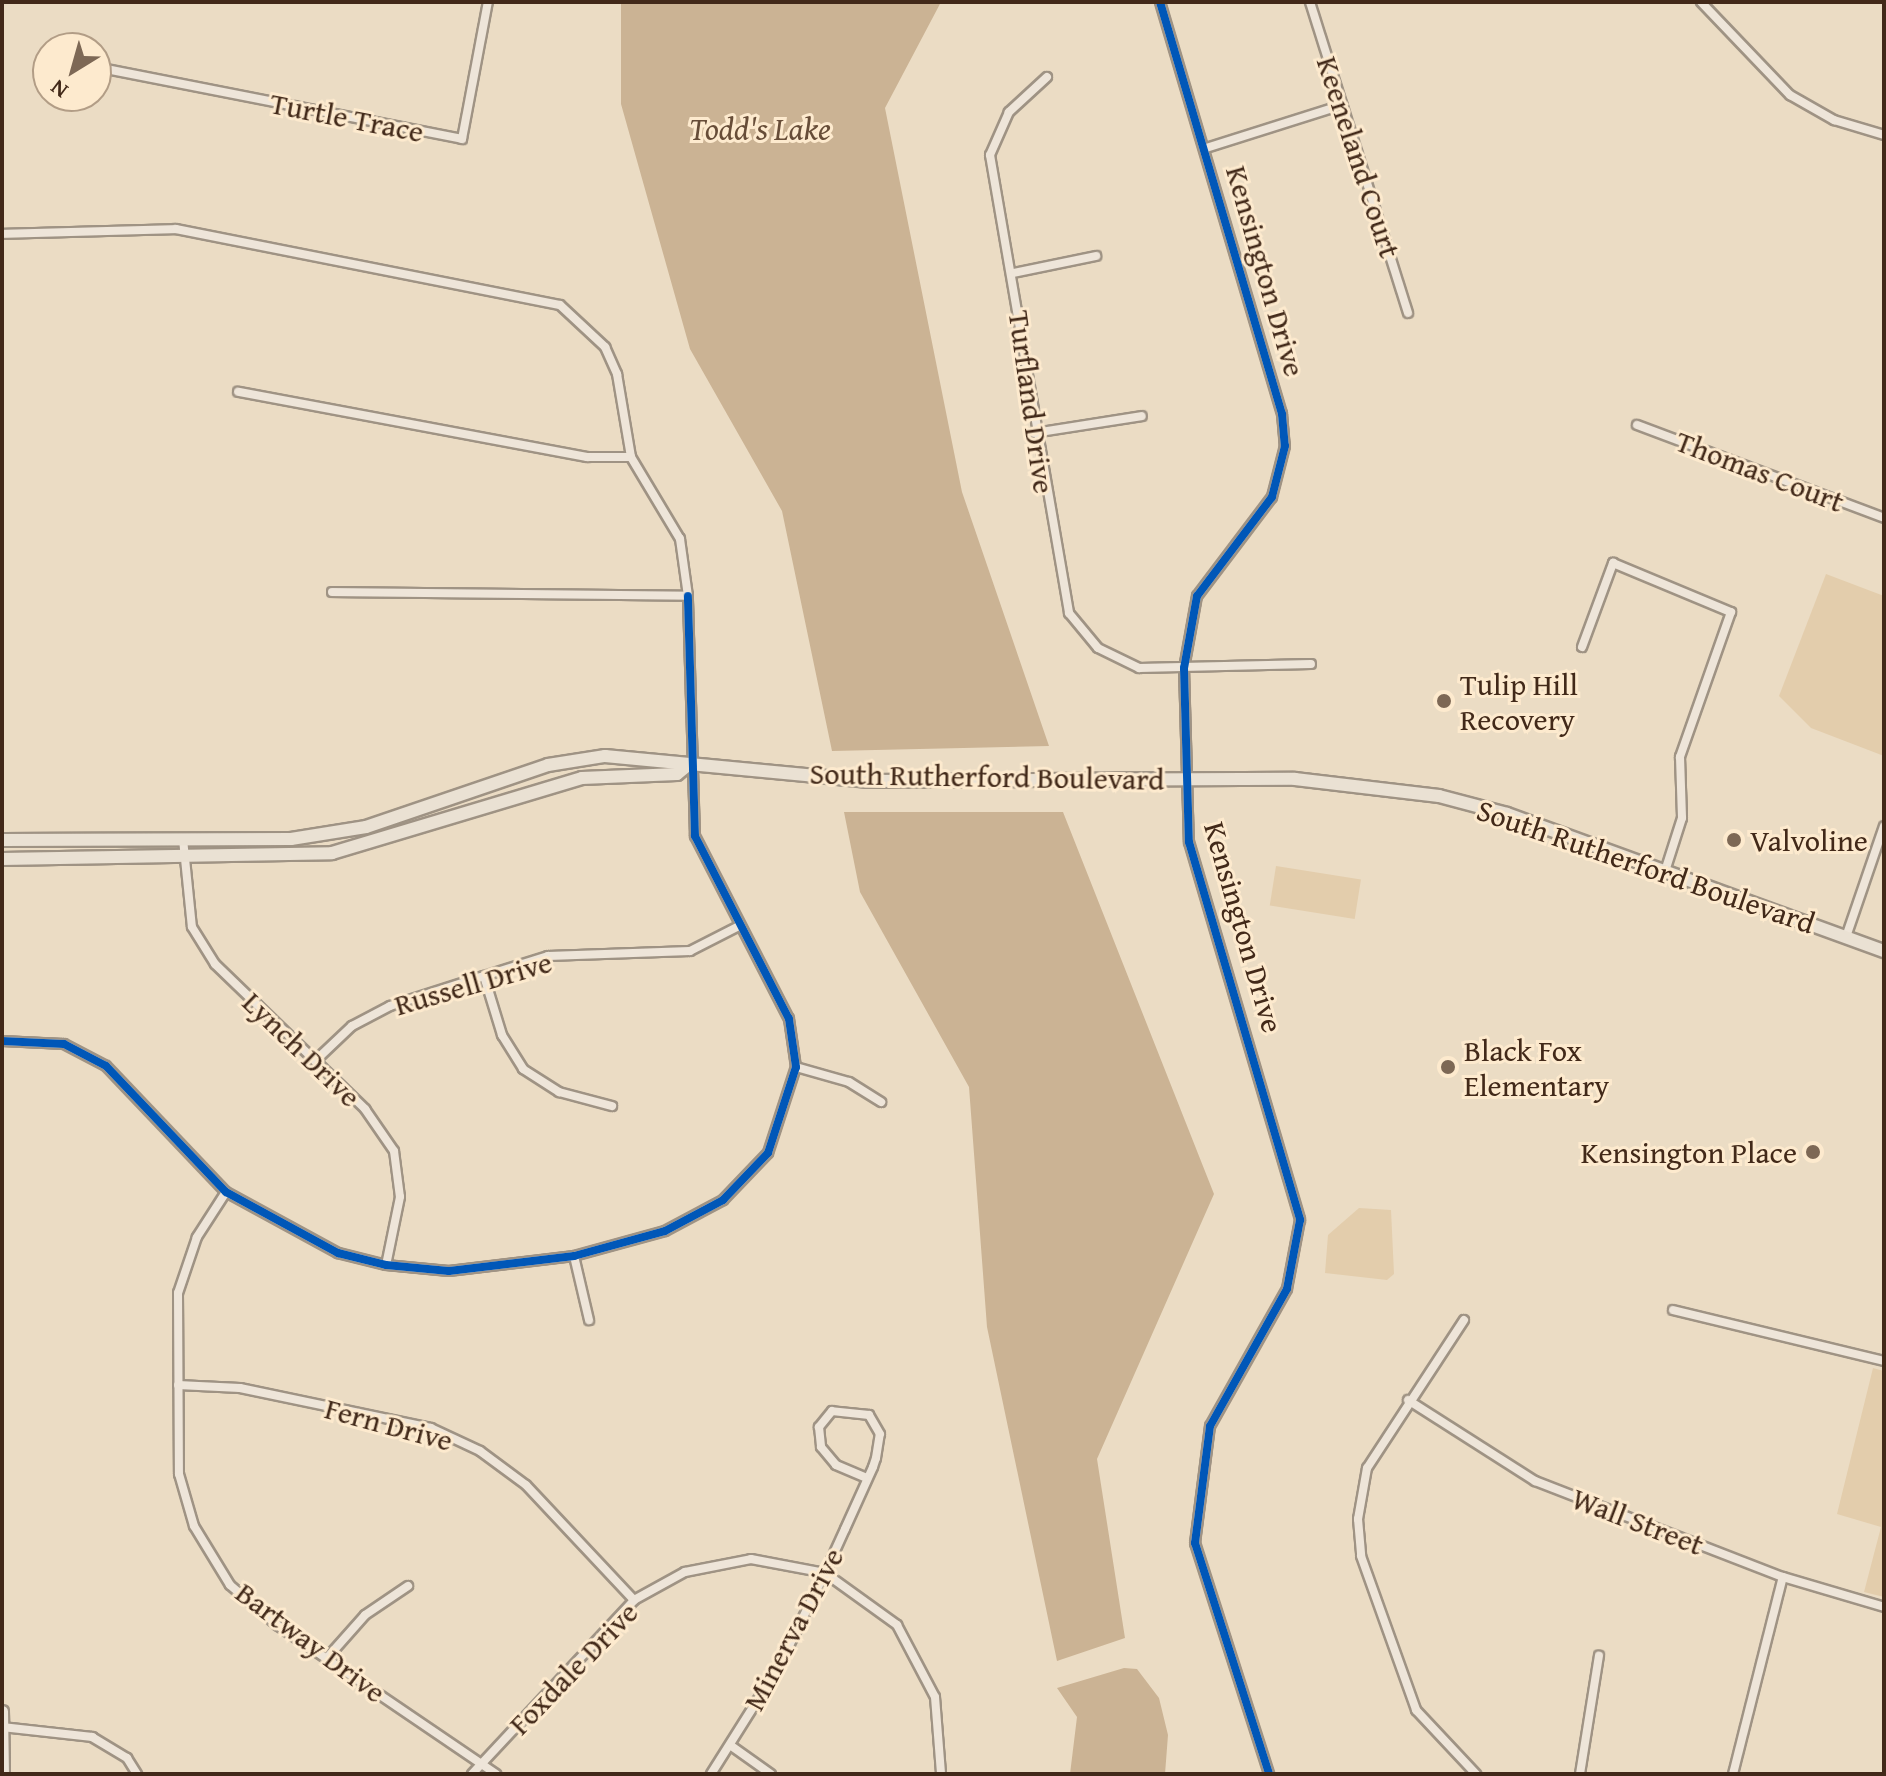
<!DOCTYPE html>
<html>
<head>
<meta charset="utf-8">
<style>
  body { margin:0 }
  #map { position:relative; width:1886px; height:1776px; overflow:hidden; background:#ebdcc4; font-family:"Gentium Book Plus",serif }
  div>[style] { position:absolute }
  .green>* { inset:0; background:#e3cdac; transform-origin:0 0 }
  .water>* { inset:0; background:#cbb394 }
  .roads { filter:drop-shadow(2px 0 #9f9384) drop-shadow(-2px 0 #9f9384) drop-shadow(0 2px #9f9384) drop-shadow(0 -2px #9f9384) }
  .minor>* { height:8px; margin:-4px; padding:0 4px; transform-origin:4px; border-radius:4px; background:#eee5d9 }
  .secondary>* { height:11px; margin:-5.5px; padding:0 5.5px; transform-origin:5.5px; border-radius:5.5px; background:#eee5d9 }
  .trunk>* { height:12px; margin:-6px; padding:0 6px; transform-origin:6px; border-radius:6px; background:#eae1d3 }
  .cycleway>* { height:8px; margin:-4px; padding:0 4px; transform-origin:4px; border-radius:4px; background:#0057b8 }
  .dots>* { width:22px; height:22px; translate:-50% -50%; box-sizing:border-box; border:4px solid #fdeace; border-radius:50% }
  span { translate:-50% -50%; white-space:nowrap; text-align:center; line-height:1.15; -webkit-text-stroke:6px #fdeace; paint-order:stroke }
  .street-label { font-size:30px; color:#422919 }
  .poi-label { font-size:30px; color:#422919 }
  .left { translate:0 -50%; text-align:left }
  .right { translate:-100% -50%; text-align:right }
  .water-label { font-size:32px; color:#674d38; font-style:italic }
  .frame { position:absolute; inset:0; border:4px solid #422919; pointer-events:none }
  .north { position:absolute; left:32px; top:32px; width:80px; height:80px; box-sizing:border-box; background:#fdeace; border:2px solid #b29d86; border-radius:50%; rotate:217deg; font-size:22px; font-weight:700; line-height:32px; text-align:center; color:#422919 }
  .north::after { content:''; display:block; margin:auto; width:28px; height:36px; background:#7d6855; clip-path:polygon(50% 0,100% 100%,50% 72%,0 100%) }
</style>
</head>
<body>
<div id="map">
  <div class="green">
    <div style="clip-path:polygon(1826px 574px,1884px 596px,1884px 756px,1811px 728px,1779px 696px)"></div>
    <div style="left:1276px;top:866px;width:86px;height:40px;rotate:9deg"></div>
    <div style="clip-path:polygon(1359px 1208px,1391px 1210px,1394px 1274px,1387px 1280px,1325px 1273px,1328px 1235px)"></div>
    <div style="clip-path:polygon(1873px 1368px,1884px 1371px,1884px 1597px,1864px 1592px,1881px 1527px,1837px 1514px)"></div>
  </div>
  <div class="water">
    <div style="clip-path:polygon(621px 2px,941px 2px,885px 108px,962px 492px,1049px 746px,832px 751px,782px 511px,690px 349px,621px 104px)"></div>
    <div style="clip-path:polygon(844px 812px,1063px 812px,1214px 1194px,1097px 1459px,1125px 1638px,1057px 1661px,987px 1327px,969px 1087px,860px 892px)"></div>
    <div style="clip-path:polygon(1124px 1668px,1137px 1669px,1159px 1698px,1168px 1735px,1165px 1774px,1070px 1774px,1077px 1717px,1057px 1688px)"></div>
  </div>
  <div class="roads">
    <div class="minor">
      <div style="left:1160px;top:2px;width:430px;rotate:73.5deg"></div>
      <div style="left:1282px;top:414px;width:32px;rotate:85deg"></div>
      <div style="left:1285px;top:446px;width:53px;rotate:104.3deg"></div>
      <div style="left:1272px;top:497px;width:124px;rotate:127.1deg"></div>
      <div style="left:1197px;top:596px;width:73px;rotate:100.2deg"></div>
      <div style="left:1184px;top:668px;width:174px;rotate:88.4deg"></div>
      <div style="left:1189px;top:842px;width:394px;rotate:73.6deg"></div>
      <div style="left:1300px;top:1220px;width:70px;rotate:100.7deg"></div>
      <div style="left:1287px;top:1289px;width:157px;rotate:119.3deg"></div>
      <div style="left:1210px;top:1426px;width:118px;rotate:97.3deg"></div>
      <div style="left:1195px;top:1543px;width:243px;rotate:72.2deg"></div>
      <div style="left:1310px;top:2px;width:326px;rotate:72.5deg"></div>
      <div style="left:1701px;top:2px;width:129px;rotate:46.3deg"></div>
      <div style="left:1790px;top:95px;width:51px;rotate:29.6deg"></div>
      <div style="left:1834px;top:120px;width:52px;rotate:16.7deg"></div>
      <div style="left:96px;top:67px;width:373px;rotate:11.1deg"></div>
      <div style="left:462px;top:139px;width:139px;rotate:-79.3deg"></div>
      <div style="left:1047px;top:77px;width:52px;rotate:137.4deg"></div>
      <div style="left:1009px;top:112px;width:47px;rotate:113.8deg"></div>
      <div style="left:990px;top:155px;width:465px;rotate:80.2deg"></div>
      <div style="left:1069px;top:613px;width:45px;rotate:50.4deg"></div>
      <div style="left:1098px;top:648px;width:46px;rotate:26deg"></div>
      <div style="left:1139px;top:668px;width:172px;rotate:-1.3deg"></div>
      <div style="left:1206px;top:148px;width:143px;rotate:-17.5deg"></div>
      <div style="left:2px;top:234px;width:174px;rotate:-1.6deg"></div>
      <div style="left:176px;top:229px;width:391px;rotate:11.2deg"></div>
      <div style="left:560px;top:305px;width:62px;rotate:43deg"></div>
      <div style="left:605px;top:347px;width:30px;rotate:66deg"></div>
      <div style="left:617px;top:374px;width:84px;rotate:80.4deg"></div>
      <div style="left:631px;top:457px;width:44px;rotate:180deg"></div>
      <div style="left:587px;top:457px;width:355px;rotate:-169.4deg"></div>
      <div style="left:1013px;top:273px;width:85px;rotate:-11.6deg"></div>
      <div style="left:1637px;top:425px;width:264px;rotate:20.6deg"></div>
      <div style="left:1034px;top:433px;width:109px;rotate:-8.9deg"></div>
      <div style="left:332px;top:592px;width:356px;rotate:0.6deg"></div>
      <div style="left:688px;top:596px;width:58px;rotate:-98deg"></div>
      <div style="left:680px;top:539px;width:96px;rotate:-120.9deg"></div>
      <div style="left:1582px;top:647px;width:90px;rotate:-69.7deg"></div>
      <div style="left:1613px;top:563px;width:128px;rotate:22.6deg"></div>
      <div style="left:1731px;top:612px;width:154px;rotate:109.4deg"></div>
      <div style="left:1680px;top:757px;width:61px;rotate:88.1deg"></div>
      <div style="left:1682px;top:818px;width:52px;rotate:107.7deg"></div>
      <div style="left:183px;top:839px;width:88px;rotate:84.2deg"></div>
      <div style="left:192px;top:927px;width:44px;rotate:58.1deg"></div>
      <div style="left:215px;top:964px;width:209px;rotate:44deg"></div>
      <div style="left:365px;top:1109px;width:51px;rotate:55.4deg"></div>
      <div style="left:394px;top:1151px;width:46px;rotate:82.6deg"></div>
      <div style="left:400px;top:1197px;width:69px;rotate:101.6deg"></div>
      <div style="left:1846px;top:937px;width:117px;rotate:-71.1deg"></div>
      <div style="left:484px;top:976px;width:62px;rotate:73deg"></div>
      <div style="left:502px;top:1035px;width:40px;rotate:58deg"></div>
      <div style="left:523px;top:1069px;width:43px;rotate:32.6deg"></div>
      <div style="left:559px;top:1092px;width:55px;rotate:14.8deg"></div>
      <div style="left:2px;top:1041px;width:62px;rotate:2.8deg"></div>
      <div style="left:64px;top:1044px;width:47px;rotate:27.6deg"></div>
      <div style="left:106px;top:1066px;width:174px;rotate:46.4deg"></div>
      <div style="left:226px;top:1192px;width:128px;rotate:28.6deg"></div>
      <div style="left:338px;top:1253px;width:49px;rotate:14deg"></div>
      <div style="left:386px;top:1265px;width:63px;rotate:5.4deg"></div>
      <div style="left:449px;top:1271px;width:126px;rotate:-6.8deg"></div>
      <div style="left:574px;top:1256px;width:94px;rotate:-15.4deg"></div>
      <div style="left:665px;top:1231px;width:66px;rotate:-28.1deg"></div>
      <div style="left:723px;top:1200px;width:65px;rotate:-46.2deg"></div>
      <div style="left:768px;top:1153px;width:90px;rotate:-72deg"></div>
      <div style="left:796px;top:1067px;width:49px;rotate:-98.3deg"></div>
      <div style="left:789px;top:1019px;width:206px;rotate:-117.2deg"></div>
      <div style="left:695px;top:836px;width:240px;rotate:-91.7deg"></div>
      <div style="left:315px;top:1061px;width:51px;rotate:-43.4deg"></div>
      <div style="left:352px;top:1026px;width:43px;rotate:-27.8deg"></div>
      <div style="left:390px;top:1006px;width:99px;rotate:-17.7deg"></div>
      <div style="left:484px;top:976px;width:67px;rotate:-17.4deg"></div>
      <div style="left:548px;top:956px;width:142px;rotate:-2deg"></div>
      <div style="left:690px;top:951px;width:55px;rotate:-27deg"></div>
      <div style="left:796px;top:1067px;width:55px;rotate:15.8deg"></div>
      <div style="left:849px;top:1082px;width:38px;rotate:32deg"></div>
      <div style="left:226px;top:1192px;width:54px;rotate:122.8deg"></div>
      <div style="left:197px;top:1237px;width:59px;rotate:108.7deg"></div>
      <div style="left:178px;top:1293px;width:181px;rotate:89.7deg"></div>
      <div style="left:179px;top:1474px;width:54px;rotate:73.9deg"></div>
      <div style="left:194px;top:1526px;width:69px;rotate:58.6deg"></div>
      <div style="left:230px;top:1585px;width:62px;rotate:40.4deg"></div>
      <div style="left:277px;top:1625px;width:265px;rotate:34.2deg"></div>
      <div style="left:574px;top:1256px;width:66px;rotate:76.8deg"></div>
      <div style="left:1673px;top:1310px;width:217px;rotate:13.6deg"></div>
      <div style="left:1464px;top:1320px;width:177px;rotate:123.2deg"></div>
      <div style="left:1367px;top:1468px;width:52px;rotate:100deg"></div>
      <div style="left:1358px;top:1519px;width:37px;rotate:85deg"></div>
      <div style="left:1361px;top:1556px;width:164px;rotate:70.3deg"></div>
      <div style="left:1416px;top:1710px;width:88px;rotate:46.8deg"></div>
      <div style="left:178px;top:1385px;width:62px;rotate:2.8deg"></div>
      <div style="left:240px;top:1388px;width:195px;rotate:11.8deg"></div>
      <div style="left:431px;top:1428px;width:54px;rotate:25.1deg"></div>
      <div style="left:480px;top:1451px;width:57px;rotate:36.5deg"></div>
      <div style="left:526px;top:1485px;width:158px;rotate:46.8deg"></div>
      <div style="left:1408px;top:1400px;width:151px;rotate:32.5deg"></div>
      <div style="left:1535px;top:1481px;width:266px;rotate:21.2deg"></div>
      <div style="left:1783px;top:1577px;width:105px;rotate:16.5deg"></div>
      <div style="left:327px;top:1658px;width:57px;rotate:-48.5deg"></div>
      <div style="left:365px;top:1615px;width:52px;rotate:-34deg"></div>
      <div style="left:2px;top:1727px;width:91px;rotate:6.3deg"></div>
      <div style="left:92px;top:1737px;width:41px;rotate:31deg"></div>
      <div style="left:127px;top:1758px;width:19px;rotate:58deg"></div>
      <div style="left:730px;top:1745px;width:50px;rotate:35.3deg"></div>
      <div style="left:472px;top:1774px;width:238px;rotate:-47deg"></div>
      <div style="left:634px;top:1600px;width:58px;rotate:-28.8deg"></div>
      <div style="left:685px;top:1572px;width:67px;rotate:-11.1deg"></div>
      <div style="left:751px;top:1559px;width:75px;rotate:10.7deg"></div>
      <div style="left:825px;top:1573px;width:89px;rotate:35.8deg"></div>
      <div style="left:897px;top:1625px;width:81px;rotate:62.2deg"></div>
      <div style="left:935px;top:1697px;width:77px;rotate:85.5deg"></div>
      <div style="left:711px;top:1774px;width:128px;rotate:-57.8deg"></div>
      <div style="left:779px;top:1666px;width:104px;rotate:-63.7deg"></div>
      <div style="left:825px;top:1573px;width:48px;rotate:-65.6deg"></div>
      <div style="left:845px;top:1529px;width:68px;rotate:-65.7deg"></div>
      <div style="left:873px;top:1467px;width:9px;rotate:-72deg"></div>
      <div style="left:876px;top:1458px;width:24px;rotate:-81deg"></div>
      <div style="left:880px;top:1434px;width:22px;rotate:-120deg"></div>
      <div style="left:869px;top:1415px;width:37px;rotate:-174deg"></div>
      <div style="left:832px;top:1411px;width:21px;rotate:129deg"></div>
      <div style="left:819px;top:1427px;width:20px;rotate:84deg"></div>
      <div style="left:821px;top:1447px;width:23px;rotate:50deg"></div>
      <div style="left:836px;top:1465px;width:34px;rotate:23deg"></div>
      <div style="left:1580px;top:1774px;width:120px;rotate:-80.9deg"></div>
      <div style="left:1733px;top:1774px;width:203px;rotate:-75.8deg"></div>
    </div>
    <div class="secondary">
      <div style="left:2px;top:1711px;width:63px;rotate:89.1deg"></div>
    </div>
    <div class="trunk">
      <div style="left:2px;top:840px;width:289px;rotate:-0.2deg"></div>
      <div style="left:291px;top:839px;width:76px;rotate:-9.1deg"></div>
      <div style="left:366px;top:827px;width:192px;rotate:-18.8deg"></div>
      <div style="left:548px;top:765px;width:58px;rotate:-9deg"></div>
      <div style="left:605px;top:756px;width:265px;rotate:5.4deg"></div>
      <div style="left:869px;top:781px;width:426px;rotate:-0.3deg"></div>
      <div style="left:1295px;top:779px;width:145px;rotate:6.7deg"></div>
      <div style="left:1439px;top:796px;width:70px;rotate:14.8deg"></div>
      <div style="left:1507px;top:814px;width:401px;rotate:20deg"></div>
      <div style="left:2px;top:859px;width:330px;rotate:-1deg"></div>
      <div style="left:332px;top:853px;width:261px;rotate:-16.7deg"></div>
      <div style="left:582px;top:778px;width:95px;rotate:-2.4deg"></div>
      <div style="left:677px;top:774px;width:14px;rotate:-39deg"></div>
    </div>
  </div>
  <div class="cycleway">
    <div style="left:1160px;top:2px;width:430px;rotate:73.5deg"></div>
    <div style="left:1282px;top:414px;width:32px;rotate:85deg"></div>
    <div style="left:1285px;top:446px;width:53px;rotate:104.3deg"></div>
    <div style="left:1272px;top:497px;width:124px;rotate:127.1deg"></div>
    <div style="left:1197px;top:596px;width:73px;rotate:100.2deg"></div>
    <div style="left:1184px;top:668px;width:174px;rotate:88.4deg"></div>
    <div style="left:1189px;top:842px;width:394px;rotate:73.6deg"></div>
    <div style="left:1300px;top:1220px;width:70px;rotate:100.7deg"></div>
    <div style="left:1287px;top:1289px;width:157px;rotate:119.3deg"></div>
    <div style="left:1210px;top:1426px;width:118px;rotate:97.3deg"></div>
    <div style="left:1195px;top:1543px;width:243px;rotate:72.2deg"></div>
    <div style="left:2px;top:1041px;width:62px;rotate:2.8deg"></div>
    <div style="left:64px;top:1044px;width:47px;rotate:27.6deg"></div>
    <div style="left:106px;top:1066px;width:174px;rotate:46.4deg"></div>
    <div style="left:226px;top:1192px;width:128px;rotate:28.6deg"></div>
    <div style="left:338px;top:1253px;width:49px;rotate:14deg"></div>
    <div style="left:386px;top:1265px;width:63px;rotate:5.4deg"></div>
    <div style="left:449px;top:1271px;width:126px;rotate:-6.8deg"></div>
    <div style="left:574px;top:1256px;width:94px;rotate:-15.4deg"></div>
    <div style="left:665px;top:1231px;width:66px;rotate:-28.1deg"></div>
    <div style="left:723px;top:1200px;width:65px;rotate:-46.2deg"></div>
    <div style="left:768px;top:1153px;width:90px;rotate:-72deg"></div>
    <div style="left:796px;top:1067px;width:49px;rotate:-98.3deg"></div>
    <div style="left:789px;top:1019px;width:206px;rotate:-117.2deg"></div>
    <div style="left:695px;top:836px;width:240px;rotate:-91.7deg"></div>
  </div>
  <div class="dots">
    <div style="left:1444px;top:701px;background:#7d6855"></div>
    <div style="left:1734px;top:840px;background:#7d6855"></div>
    <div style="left:1448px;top:1067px;background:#7d6855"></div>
    <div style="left:1813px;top:1152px;background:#7d6855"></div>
  </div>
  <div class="street-label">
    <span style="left:347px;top:117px;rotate:11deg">Turtle Trace</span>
    <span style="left:1359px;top:157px;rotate:72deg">Keeneland Court</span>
    <span style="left:1266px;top:271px;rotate:74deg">Kensington Drive</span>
    <span style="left:1032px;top:402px;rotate:82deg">Turfland Drive</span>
    <span style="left:1760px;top:471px;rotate:21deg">Thomas Court</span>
    <span style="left:987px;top:776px;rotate:1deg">South Rutherford Boulevard</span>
    <span style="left:1646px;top:866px;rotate:19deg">South Rutherford Boulevard</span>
    <span style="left:1244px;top:927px;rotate:74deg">Kensington Drive</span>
    <span style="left:473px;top:983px;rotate:-16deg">Russell Drive</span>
    <span style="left:302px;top:1049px;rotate:44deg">Lynch Drive</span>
    <span style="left:389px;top:1424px;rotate:15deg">Fern Drive</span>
    <span style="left:1638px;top:1521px;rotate:21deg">Wall Street</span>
    <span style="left:793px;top:1629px;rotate:-62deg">Minerva Drive</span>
    <span style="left:311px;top:1642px;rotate:37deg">Bartway Drive</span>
    <span style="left:573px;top:1668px;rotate:-46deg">Foxdale Drive</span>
  </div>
  <div class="poi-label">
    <span class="left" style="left:1460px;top:701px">Tulip Hill<br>Recovery</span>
    <span class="left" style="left:1750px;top:840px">Valvoline</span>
    <span class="left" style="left:1464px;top:1067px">Black Fox<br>Elementary</span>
    <span class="right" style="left:1797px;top:1152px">Kensington Place</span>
  </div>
  <div class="water-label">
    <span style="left:760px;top:129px">Todd's Lake</span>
  </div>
  <div class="frame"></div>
  <div class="north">N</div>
</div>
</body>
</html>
